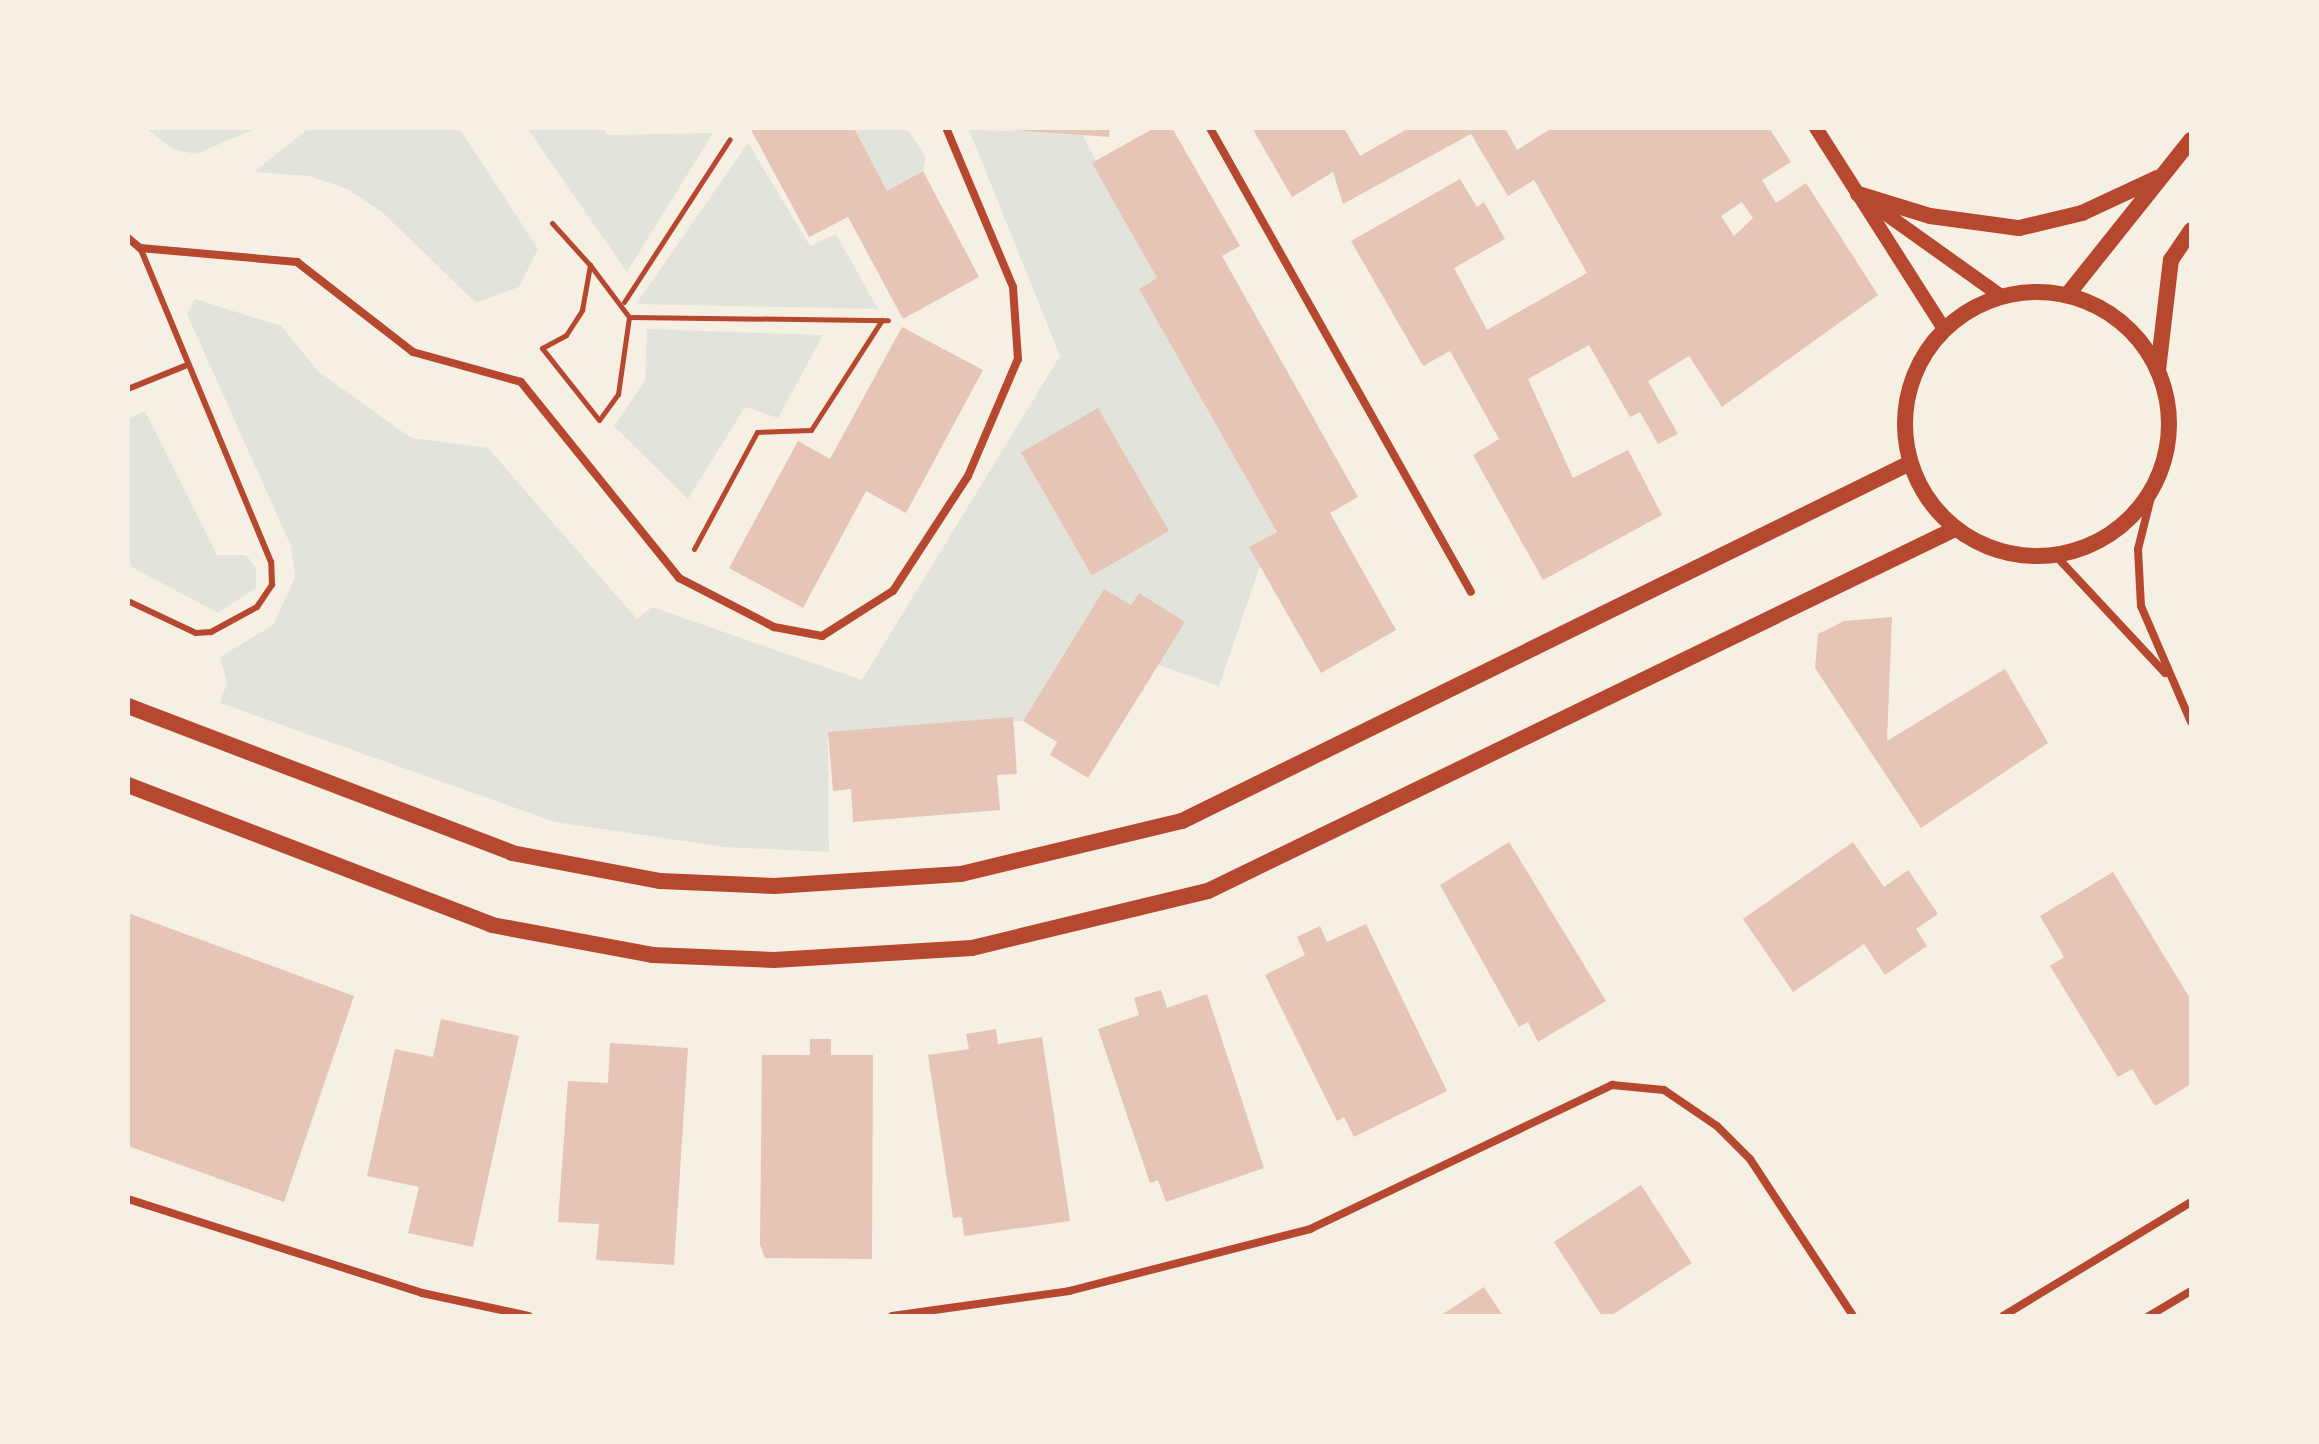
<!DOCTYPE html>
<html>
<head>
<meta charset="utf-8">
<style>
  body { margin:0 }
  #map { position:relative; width:2319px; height:1444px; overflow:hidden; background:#f6efe4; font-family:"Varela Round",sans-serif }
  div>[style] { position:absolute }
  .green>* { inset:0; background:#e2e4dc }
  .building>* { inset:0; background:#e6c5b7; transform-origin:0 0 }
  .path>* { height:5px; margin:-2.5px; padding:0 2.5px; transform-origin:2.5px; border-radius:2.5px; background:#b5482f }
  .service>* { height:6px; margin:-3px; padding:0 3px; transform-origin:3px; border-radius:3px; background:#b5482f }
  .minor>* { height:8px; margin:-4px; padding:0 4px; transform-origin:4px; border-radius:4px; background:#b5482f }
  .tertiary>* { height:14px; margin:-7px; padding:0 7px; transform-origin:7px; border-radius:7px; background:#b5482f }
  .secondary>* { height:16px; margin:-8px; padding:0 8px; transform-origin:8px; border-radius:8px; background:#b5482f }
  .secondary>.ring { margin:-8px; padding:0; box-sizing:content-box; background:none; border:16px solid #b5482f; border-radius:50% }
  span { translate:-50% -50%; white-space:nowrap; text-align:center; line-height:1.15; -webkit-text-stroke:6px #f6efe4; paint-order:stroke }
  .frame { position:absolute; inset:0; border:130px solid #f6efe4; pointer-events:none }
</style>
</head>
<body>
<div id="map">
  <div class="green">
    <div style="clip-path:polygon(146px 128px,258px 128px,196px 154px,173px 149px)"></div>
    <div style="clip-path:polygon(309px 128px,459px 128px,538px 249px,519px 287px,476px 303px,382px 212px,347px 189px,310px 176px,254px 172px)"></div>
    <div style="clip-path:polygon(527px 128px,605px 128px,607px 135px,713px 133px,627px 272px)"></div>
    <div style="clip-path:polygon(854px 128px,906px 128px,926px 156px,923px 171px,887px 191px)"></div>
    <div style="clip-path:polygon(969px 130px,1081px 132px,1157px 278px,1139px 289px,1277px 532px,1250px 547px,1260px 566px,1219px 686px,1158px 665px,1184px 623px,1139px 593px,1131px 605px,1104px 589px,1023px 721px,828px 732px,829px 852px,725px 847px,555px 822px,220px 703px,227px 683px,220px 657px,273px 625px,295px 577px,291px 546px,187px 314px,195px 299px,281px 326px,319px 372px,411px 438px,488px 448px,637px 619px,652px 607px,862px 680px,1060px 356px)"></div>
    <div style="clip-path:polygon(748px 143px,810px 246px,836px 234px,878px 309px,636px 304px)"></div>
    <div style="clip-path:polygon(647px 329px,823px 335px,778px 418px,745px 407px,688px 499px,614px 426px,645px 381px)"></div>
    <div style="clip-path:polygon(145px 411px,217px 555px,246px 555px,256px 568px,256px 588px,218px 613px,128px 565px,128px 419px)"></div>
  </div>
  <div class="building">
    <div style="clip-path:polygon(750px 128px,854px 128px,887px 191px,923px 171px,979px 277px,903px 319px,848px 217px,809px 237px)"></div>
    <div style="clip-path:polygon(983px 128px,1110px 128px,1109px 137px)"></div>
    <div style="clip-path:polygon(1154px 128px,1172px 128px,1240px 246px,1222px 256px,1358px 497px,1330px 513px,1396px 630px,1321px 673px,1249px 547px,1277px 532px,1139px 289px,1157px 278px,1092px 163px)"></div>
    <div style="clip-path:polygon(evenodd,1252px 128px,1344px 128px,1360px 156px,1409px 128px,1505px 128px,1517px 150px,1552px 128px,1769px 128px,1791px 162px,1762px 180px,1776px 203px,1806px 183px,1878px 295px,1722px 407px,1689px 356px,1648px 381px,1678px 434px,1658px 444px,1640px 412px,1630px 417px,1589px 345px,1528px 379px,1573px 478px,1628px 450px,1662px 515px,1543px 580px,1473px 455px,1499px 439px,1450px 351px,1423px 366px,1351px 241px,1460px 179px,1477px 207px,1484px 202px,1505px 239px,1454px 268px,1487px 330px,1587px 273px,1534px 180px,1508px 196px,1471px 134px,1343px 204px,1333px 172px,1292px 197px,1252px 128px,1742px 202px,1753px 218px,1734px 236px,1721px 216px,1742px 202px)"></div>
    <div style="clip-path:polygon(902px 327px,983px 370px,906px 513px,866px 491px,803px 608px,729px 568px,798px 441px,830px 459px)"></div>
    <div style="left:1098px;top:408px;width:142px;height:89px;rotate:60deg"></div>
    <div style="clip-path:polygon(1104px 589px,1131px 605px,1139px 593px,1185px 622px,1088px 778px,1050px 755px,1057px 742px,1023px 721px)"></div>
    <div style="clip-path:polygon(1892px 617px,1887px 741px,2005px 669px,2048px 743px,1921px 828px,1815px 668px,1818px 634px,1844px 621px)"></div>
    <div style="clip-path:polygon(1013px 717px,1017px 774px,997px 775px,1000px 810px,853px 822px,851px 789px,833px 791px,828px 732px)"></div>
    <div style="clip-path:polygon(1509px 842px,1606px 1001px,1538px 1042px,1528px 1022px,1519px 1027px,1440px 885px)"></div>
    <div style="clip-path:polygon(1853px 842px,1884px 887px,1908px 870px,1938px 914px,1916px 929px,1927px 946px,1885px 975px,1864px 944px,1793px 992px,1743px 919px)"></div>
    <div style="clip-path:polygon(2113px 872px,2191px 1000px,2191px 1084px,2155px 1106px,2132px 1069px,2118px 1077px,2050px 966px,2064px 957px,2040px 916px)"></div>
    <div style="clip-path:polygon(128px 913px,354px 996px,284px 1202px,128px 1146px)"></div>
    <div style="clip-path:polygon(1366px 924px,1447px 1091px,1354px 1137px,1344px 1117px,1337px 1121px,1265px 975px,1305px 955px,1297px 937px,1320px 926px,1327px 942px)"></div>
    <div style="clip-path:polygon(1161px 990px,1167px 1008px,1207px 994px,1264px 1168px,1166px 1202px,1158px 1180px,1150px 1183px,1098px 1029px,1139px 1015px,1134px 998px)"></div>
    <div style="clip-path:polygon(441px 1019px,519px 1036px,473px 1247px,408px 1233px,419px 1187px,367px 1176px,395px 1049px,433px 1057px)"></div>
    <div style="clip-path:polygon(996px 1029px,998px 1044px,1042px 1037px,1070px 1221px,964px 1236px,962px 1217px,953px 1218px,928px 1055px,969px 1049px,966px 1034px)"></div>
    <div style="clip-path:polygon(810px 1039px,831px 1039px,831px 1055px,873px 1055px,872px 1259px,765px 1258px,760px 1245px,762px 1055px,810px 1055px)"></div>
    <div style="clip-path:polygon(610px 1043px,688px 1048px,674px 1265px,596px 1260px,599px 1224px,558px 1222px,568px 1081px,608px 1083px)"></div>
    <div style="left:1641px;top:1185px;width:93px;height:104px;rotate:57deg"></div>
    <div style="clip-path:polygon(1484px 1287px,1503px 1316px,1440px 1316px)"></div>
  </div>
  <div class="path">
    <div style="left:552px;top:223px;width:57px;rotate:47.9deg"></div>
    <div style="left:590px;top:265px;width:65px;rotate:53.1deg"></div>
    <div style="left:629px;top:317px;width:78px;rotate:98.1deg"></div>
    <div style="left:618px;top:394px;width:32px;rotate:126deg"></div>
    <div style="left:599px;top:420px;width:92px;rotate:-128.4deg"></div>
    <div style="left:542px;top:348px;width:27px;rotate:-28deg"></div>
    <div style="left:566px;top:335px;width:30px;rotate:-57deg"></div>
    <div style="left:582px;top:310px;width:46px;rotate:-79.9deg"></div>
    <div style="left:624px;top:302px;width:194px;rotate:-57deg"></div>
    <div style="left:629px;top:317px;width:259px;rotate:0.7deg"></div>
    <div style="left:694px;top:549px;width:133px;rotate:-61.7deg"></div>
    <div style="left:757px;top:432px;width:54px;rotate:-2.1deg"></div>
    <div style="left:811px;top:430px;width:131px;rotate:-57.2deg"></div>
  </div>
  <div class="service">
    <div style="left:128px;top:389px;width:61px;rotate:-22deg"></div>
    <div style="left:128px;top:601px;width:75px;rotate:25.2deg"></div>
    <div style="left:196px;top:633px;width:15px;rotate:-4deg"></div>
    <div style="left:211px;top:632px;width:52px;rotate:-28.5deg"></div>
    <div style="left:257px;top:607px;width:27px;rotate:-56deg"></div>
    <div style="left:272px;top:585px;width:23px;rotate:-92deg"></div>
    <div style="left:271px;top:562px;width:340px;rotate:-112.6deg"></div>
  </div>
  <div class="minor">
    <div style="left:1210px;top:128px;width:532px;rotate:60.64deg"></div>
    <div style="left:128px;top:238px;width:16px;rotate:40deg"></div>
    <div style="left:140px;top:248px;width:158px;rotate:5.1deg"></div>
    <div style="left:297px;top:262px;width:147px;rotate:37.8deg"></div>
    <div style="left:413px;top:352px;width:112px;rotate:15.5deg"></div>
    <div style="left:521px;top:382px;width:252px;rotate:51.1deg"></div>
    <div style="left:679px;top:578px;width:107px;rotate:27.3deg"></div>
    <div style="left:774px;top:627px;width:49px;rotate:10.6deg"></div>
    <div style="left:822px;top:636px;width:84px;rotate:-32.4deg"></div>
    <div style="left:893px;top:591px;width:137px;rotate:-56.9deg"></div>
    <div style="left:968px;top:476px;width:127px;rotate:-66.9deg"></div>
    <div style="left:1018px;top:359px;width:72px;rotate:-94deg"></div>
    <div style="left:1013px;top:287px;width:173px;rotate:-112.8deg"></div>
    <div style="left:2154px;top:485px;width:66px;rotate:104deg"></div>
    <div style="left:2138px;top:549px;width:57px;rotate:87deg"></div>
    <div style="left:2141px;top:606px;width:126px;rotate:66.7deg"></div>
    <div style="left:2056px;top:556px;width:160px;rotate:47deg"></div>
    <div style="left:128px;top:1199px;width:309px;rotate:17.7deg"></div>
    <div style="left:422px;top:1293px;width:109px;rotate:12.1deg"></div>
    <div style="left:892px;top:1316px;width:179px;rotate:-8deg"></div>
    <div style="left:1069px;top:1291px;width:249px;rotate:-14.4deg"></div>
    <div style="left:1310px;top:1229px;width:335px;rotate:-25.5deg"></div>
    <div style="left:1612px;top:1085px;width:52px;rotate:5.5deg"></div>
    <div style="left:1664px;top:1090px;width:64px;rotate:34.2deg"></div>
    <div style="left:1717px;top:1126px;width:47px;rotate:45deg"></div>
    <div style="left:1750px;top:1159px;width:188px;rotate:56.7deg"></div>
    <div style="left:2003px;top:1316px;width:220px;rotate:-31.2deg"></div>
    <div style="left:2149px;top:1316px;width:49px;rotate:-30.8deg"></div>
  </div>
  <div class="tertiary">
    <div style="left:1816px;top:128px;width:238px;rotate:57.5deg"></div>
    <div style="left:1865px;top:199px;width:167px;rotate:35.5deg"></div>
  </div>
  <div class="secondary">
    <div style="left:1858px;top:194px;width:75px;rotate:17deg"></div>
    <div style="left:1930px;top:216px;width:90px;rotate:7.7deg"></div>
    <div style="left:2019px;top:228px;width:65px;rotate:-13.4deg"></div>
    <div style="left:2082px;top:213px;width:83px;rotate:-25deg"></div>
    <div class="ring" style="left:1905px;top:292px;width:248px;height:248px"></div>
    <div style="left:2068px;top:294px;width:197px;rotate:-51.4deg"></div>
    <div style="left:2158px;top:370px;width:111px;rotate:-83.3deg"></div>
    <div style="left:2171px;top:260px;width:36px;rotate:-56deg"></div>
    <div style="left:128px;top:706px;width:411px;rotate:20.9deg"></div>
    <div style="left:512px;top:853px;width:151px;rotate:10.7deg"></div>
    <div style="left:660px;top:881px;width:114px;rotate:2.5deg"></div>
    <div style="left:774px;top:886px;width:187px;rotate:-3.7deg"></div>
    <div style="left:961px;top:874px;width:227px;rotate:-13.5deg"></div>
    <div style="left:1182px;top:821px;width:811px;rotate:-26.19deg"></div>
    <div style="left:128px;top:785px;width:390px;rotate:21deg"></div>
    <div style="left:492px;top:925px;width:163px;rotate:10.6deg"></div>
    <div style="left:652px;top:955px;width:122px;rotate:2.3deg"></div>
    <div style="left:774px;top:960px;width:198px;rotate:-3.5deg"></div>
    <div style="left:972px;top:948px;width:243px;rotate:-13.6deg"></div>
    <div style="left:1208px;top:891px;width:830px;rotate:-25.86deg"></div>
  </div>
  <div class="frame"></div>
</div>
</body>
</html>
